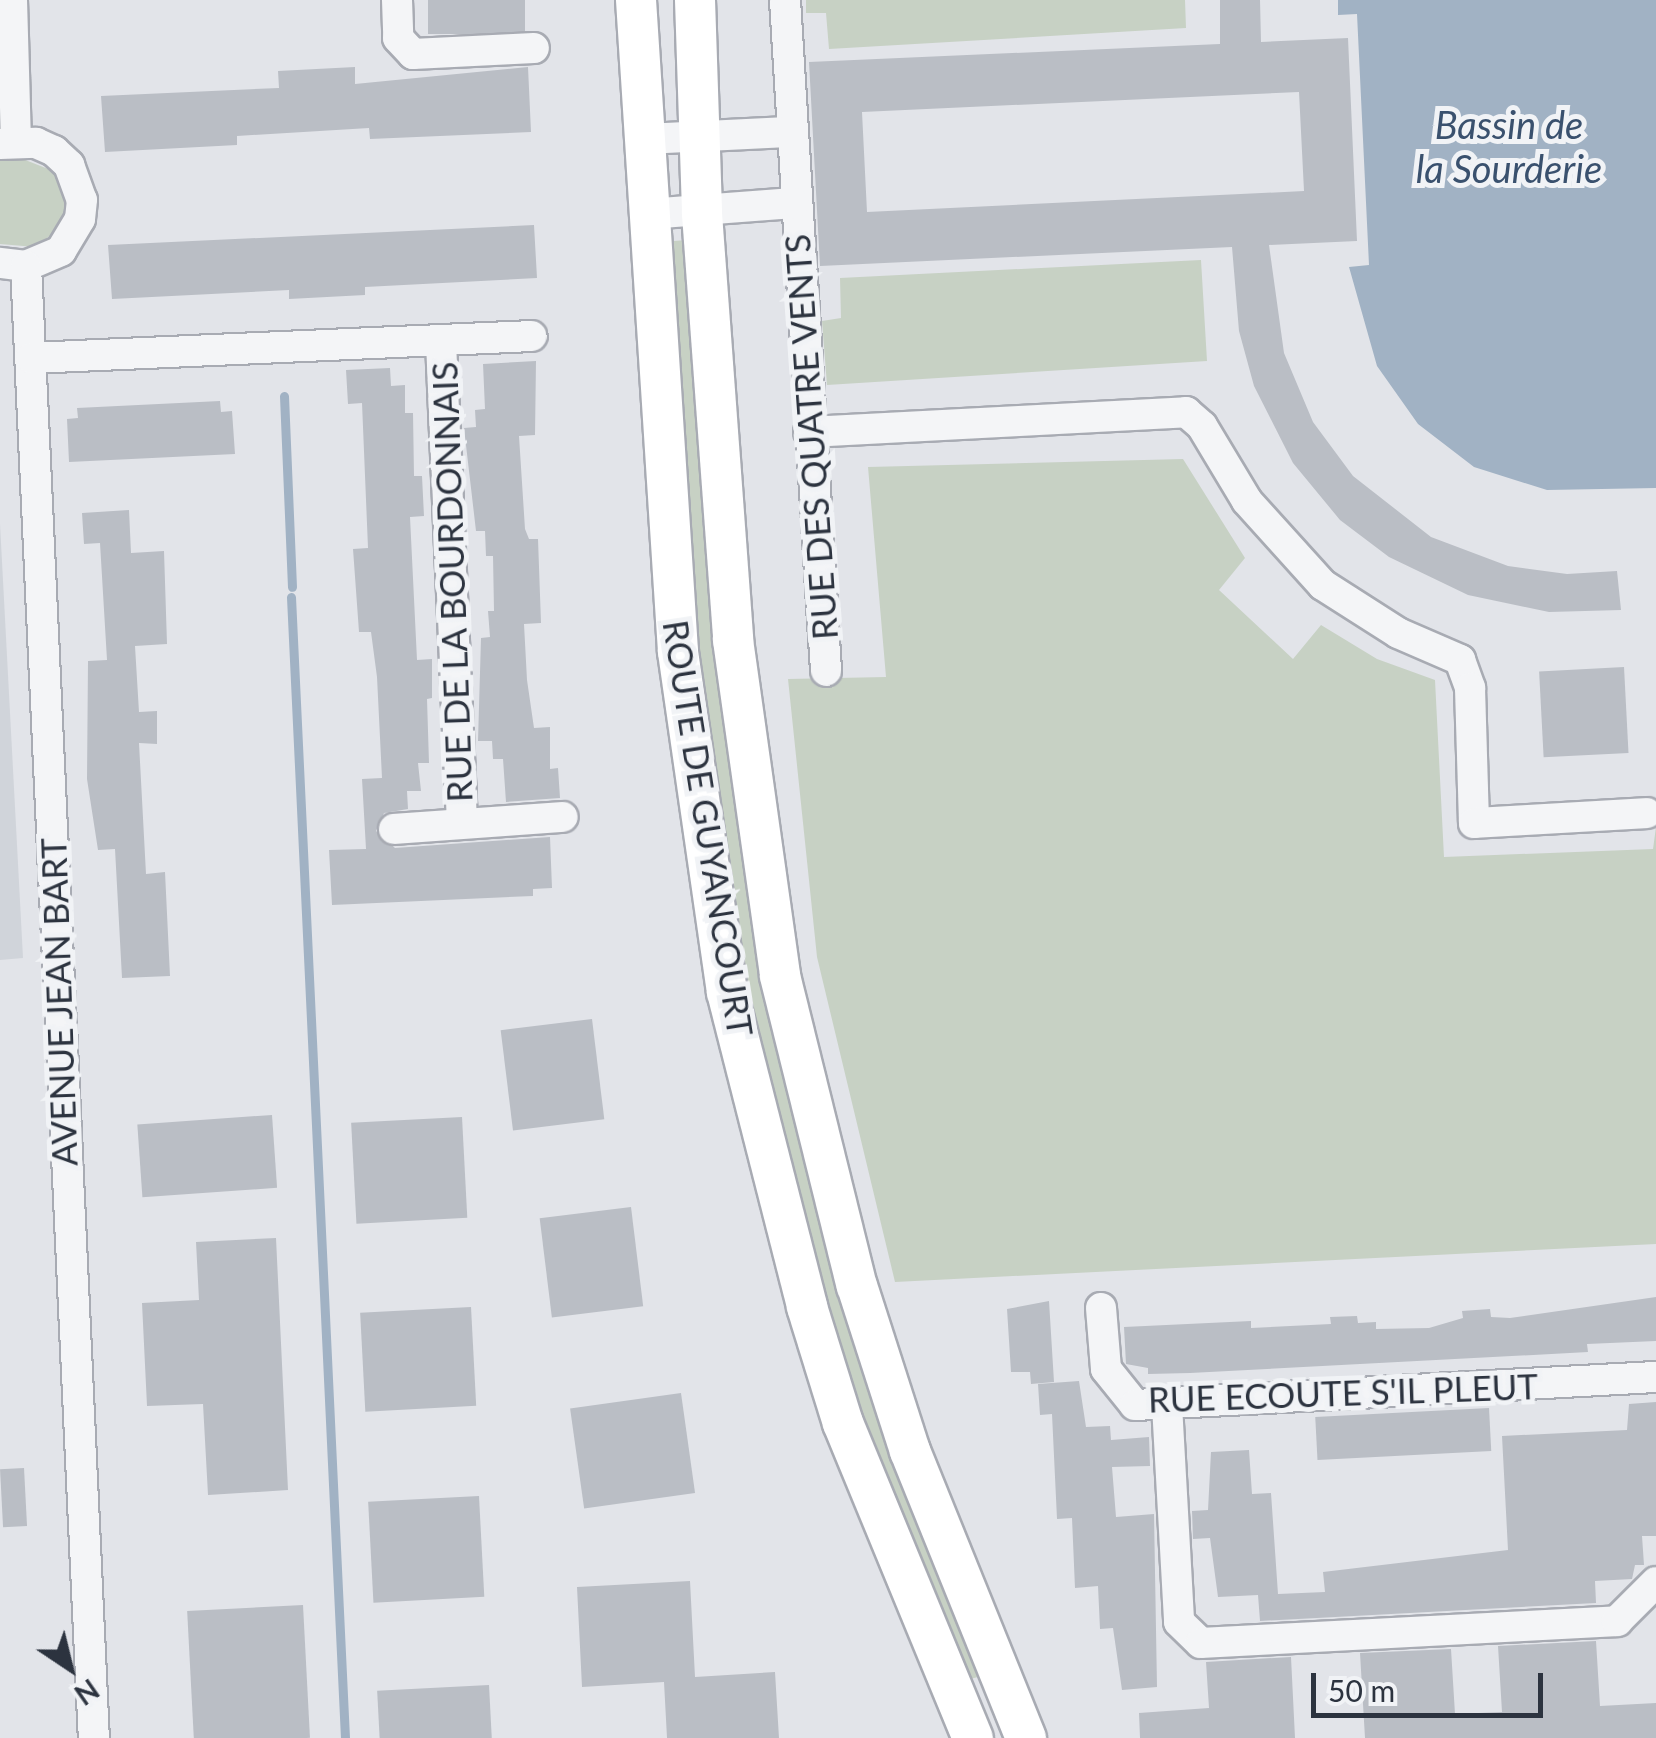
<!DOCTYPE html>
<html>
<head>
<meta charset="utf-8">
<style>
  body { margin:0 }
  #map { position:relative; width:1656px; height:1738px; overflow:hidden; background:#e2e4e9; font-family:Lato,sans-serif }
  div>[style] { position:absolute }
  .built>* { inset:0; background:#d0d4da }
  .green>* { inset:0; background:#c7d1c4 }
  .water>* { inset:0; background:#a1b2c4 }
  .stream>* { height:9px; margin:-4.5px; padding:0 4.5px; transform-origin:4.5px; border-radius:4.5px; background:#a1b2c4 }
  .building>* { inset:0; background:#babec5; transform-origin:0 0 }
  .roads { filter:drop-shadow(2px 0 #a8abb3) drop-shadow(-2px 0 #a8abb3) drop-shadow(0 2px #a8abb3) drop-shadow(0 -2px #a8abb3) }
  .minor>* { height:30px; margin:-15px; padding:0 15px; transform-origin:15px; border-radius:15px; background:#f4f5f7 }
  .secondary>* { height:40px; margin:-20px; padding:0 20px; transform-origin:20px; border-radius:20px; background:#fff }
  span { translate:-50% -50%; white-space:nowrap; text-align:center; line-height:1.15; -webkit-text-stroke:10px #f1f3f6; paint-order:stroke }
  .street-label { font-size:35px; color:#2c333f }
  .water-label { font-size:38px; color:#3a516e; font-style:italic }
  .north { position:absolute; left:20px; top:1618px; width:100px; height:100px; -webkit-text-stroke:8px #f1f3f6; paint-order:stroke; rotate:145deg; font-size:28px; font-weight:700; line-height:40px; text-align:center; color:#2c333f }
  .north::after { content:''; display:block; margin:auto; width:35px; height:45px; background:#2c333f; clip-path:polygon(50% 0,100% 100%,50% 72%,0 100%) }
  .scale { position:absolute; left:1311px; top:1673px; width:232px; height:45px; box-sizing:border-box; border:5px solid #2c333f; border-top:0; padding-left:12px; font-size:30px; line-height:35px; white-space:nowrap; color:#2c333f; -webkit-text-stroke:8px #f1f3f6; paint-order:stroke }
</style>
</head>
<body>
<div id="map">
  <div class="built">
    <div style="clip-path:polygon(0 524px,23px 958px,0 960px)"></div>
  </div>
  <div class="green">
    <div style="clip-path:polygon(806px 0,1185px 0,1186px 28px,829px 49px,826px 13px,806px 13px)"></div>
    <div style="clip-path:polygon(15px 156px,56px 172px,68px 200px,59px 229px,35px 247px,0 244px,0 160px)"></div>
    <div style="clip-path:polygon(687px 240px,723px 696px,906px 1488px,978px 1677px,970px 1679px,861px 1426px,827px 1319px,742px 989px,695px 671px,665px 267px,674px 241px)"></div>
    <div style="clip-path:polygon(1201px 260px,1207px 361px,827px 385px,822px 321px,841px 318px,840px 278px)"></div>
    <div style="clip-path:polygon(1183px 459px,1245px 558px,1219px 590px,1293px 659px,1321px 625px,1377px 659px,1435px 680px,1444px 857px,1653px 849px,1656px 827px,1656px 1244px,895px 1282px,817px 957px,788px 679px,886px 677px,868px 467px)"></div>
  </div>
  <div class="water">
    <div style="clip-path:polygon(1338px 0,1656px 0,1656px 488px,1547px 490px,1474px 467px,1418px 424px,1377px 366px,1349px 267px,1369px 265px,1357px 14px,1338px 15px)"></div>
  </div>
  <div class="stream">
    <div style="left:284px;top:396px;width:191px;rotate:87.6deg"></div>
    <div style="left:291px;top:597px;width:1142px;rotate:87.29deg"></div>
  </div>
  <div class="building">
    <div style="left:428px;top:0;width:97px;height:34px"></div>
    <div style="clip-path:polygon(evenodd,1220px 0,1260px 0,1261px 42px,1348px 38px,1357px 241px,1269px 245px,1284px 353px,1313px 422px,1353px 476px,1431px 537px,1508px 566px,1567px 574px,1617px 571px,1621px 610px,1549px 612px,1468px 595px,1389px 557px,1340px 520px,1293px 463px,1254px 386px,1239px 331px,1232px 247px,820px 266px,809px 62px,1220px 44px,1220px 0,1299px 92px,1304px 191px,867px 212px,862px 112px,1299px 92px)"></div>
    <div style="clip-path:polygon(355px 67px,355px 84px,528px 67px,531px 132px,370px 139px,369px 128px,237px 136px,237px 145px,105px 152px,101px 96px,279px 88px,278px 71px)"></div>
    <div style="clip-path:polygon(534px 225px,537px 278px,365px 287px,365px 295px,289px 299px,289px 290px,112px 299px,108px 245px)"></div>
    <div style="clip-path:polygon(536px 361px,535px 435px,519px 436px,525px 529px,529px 539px,538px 539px,541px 623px,524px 624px,527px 680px,534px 728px,550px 727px,550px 769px,558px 768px,560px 798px,506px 802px,503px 759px,493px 759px,492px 741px,478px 741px,481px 638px,490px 637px,488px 611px,494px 611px,493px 556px,486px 556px,485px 531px,476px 531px,464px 428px,476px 427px,475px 410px,485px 409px,483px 364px)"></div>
    <div style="clip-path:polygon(390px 368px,391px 386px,405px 385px,405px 413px,413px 413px,414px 476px,422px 476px,424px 516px,410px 517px,417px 660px,432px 659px,432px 698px,427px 699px,429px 763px,418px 763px,421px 791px,407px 791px,408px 809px,384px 813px,376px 831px,395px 848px,550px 837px,552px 888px,533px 889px,533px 896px,332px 905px,329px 850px,366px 849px,362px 779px,382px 778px,377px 677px,371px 632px,359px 632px,353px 549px,368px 548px,362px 403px,348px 404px,346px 370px)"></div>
    <div style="clip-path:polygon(220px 401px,221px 412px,232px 411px,235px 454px,69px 462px,67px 419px,78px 418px,77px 408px)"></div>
    <div style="clip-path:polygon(129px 510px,131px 553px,164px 551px,167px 644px,135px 646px,139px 712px,157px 711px,157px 744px,139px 743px,146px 874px,165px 872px,170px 976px,122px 978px,115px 849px,98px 850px,87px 779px,88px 661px,107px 660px,100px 543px,84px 544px,82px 513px)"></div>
    <div style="left:1624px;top:667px;width:86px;height:85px;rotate:87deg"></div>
    <div style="left:592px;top:1019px;width:101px;height:92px;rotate:83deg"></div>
    <div style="left:272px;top:1115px;width:73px;height:135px;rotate:86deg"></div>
    <div style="left:462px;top:1117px;width:101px;height:111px;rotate:87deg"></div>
    <div style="left:631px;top:1207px;width:100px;height:92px;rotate:83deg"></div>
    <div style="clip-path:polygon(276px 1238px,288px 1490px,208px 1495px,203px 1404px,147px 1406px,142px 1303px,199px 1300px,196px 1242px)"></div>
    <div style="clip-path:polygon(1656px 1297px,1656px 1341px,1587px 1344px,1588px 1352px,1190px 1373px,1148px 1374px,1148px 1368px,1126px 1364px,1124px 1327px,1251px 1321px,1251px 1328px,1331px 1324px,1330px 1317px,1357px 1316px,1358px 1323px,1376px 1322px,1376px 1329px,1429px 1328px,1463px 1318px,1462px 1311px,1490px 1309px,1491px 1317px,1510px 1318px)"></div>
    <div style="clip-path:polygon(1049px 1301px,1054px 1382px,1031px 1384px,1030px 1372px,1011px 1372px,1007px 1309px)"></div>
    <div style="left:471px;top:1307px;width:99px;height:111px;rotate:87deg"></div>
    <div style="clip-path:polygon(1079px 1381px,1086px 1427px,1110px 1426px,1111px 1440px,1149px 1437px,1150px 1466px,1112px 1467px,1116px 1517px,1154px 1514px,1157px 1687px,1122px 1690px,1113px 1628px,1100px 1629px,1098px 1586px,1075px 1588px,1072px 1518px,1057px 1519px,1052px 1414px,1040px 1415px,1038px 1384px)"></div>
    <div style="left:681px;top:1393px;width:101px;height:112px;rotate:82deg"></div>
    <div style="clip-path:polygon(1656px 1402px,1656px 1536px,1642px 1536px,1644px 1565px,1635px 1565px,1632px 1579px,1595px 1581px,1596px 1603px,1260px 1621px,1258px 1595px,1218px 1597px,1210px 1538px,1193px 1539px,1192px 1511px,1208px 1510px,1211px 1452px,1249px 1450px,1252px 1494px,1271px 1493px,1278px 1594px,1325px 1592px,1323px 1572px,1508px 1550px,1502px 1436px,1627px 1430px,1629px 1404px)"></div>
    <div style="left:1489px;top:1408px;width:43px;height:174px;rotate:87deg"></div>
    <div style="left:24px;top:1468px;width:58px;height:24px;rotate:87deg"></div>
    <div style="left:479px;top:1496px;width:101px;height:111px;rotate:87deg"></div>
    <div style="clip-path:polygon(690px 1581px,695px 1677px,775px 1672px,779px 1738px,667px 1738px,664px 1682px,582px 1687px,577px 1587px)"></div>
    <div style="left:303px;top:1605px;width:133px;height:116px;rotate:87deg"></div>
    <div style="clip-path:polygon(1596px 1641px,1600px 1706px,1656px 1703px,1656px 1738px,1365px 1738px,1360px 1653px,1451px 1649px,1455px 1714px,1502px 1712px,1498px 1646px)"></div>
    <div style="clip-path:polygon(1291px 1657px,1295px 1738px,1140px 1738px,1139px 1713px,1209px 1708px,1206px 1662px)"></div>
    <div style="left:489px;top:1685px;width:53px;height:112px;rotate:87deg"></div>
  </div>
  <div class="roads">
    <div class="minor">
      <div style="left:12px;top:0;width:141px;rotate:88.4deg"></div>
      <div style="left:397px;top:0;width:38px;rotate:88deg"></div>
      <div style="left:398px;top:38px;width:22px;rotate:47deg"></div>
      <div style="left:413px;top:54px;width:121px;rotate:-2.8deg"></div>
      <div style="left:785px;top:0;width:672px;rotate:86.5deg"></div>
      <div style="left:645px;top:139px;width:143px;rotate:-2.8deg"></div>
      <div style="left:0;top:144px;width:36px;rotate:-2deg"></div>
      <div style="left:36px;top:143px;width:20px;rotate:24deg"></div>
      <div style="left:54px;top:151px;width:21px;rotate:43deg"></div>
      <div style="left:69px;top:165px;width:37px;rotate:70deg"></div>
      <div style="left:82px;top:200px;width:19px;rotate:96deg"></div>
      <div style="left:80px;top:219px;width:37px;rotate:121deg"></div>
      <div style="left:61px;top:251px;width:38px;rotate:157deg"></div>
      <div style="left:26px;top:266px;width:26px;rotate:-173deg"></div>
      <div style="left:648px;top:214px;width:146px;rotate:-4.3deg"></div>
      <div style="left:26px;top:266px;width:1474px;rotate:87.36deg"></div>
      <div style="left:441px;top:342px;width:481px;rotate:87.5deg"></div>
      <div style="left:31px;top:358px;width:501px;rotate:-2.51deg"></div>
      <div style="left:809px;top:432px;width:378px;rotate:-3deg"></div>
      <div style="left:1186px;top:412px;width:21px;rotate:41deg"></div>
      <div style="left:1202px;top:426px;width:87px;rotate:59deg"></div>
      <div style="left:1247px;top:501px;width:113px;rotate:47.9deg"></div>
      <div style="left:1323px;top:585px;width:89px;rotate:32.6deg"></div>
      <div style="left:1398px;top:633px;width:68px;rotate:23.5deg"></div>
      <div style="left:1460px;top:660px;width:30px;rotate:70deg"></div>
      <div style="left:1470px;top:688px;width:135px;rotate:88.3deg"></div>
      <div style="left:1474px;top:823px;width:173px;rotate:-3.3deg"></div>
      <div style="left:394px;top:829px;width:169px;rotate:-4.1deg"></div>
      <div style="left:1101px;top:1308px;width:61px;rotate:85.3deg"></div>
      <div style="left:1106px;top:1369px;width:46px;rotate:51.1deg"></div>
      <div style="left:1135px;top:1405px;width:522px;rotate:-3.08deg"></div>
      <div style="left:1167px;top:1405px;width:217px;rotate:86.8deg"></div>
      <div style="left:1179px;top:1622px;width:30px;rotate:44deg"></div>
      <div style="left:1201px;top:1643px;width:417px;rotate:-3deg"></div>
      <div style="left:1617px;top:1621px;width:55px;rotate:-45deg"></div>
    </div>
    <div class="secondary">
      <div style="left:636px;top:0;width:653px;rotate:86.31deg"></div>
      <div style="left:678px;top:652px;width:344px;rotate:81.8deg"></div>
      <div style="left:727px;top:992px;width:325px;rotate:75.7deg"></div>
      <div style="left:807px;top:1307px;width:121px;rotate:72.8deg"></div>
      <div style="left:843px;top:1423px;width:341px;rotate:67.6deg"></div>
      <div style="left:695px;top:0;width:214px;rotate:88.1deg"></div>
      <div style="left:702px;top:214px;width:427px;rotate:85.8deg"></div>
      <div style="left:733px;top:640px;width:339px;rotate:82deg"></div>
      <div style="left:780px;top:976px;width:319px;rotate:76.1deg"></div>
      <div style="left:857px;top:1286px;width:173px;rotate:72.2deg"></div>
      <div style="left:910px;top:1451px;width:310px;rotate:68deg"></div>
    </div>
  </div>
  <div class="street-label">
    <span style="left:810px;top:437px;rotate:-94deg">RUE DES QUATRE VENTS</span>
    <span style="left:451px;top:582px;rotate:-92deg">RUE DE LA BOURDONNAIS</span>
    <span style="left:709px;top:828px;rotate:81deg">ROUTE DE GUYANCOURT</span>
    <span style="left:58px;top:1002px;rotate:-92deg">AVENUE JEAN BART</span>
    <span style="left:1343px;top:1392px;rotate:-2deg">RUE ECOUTE S'IL PLEUT</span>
  </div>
  <div class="water-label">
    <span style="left:1509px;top:147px">Bassin de<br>la Sourderie</span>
  </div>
  <div class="north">N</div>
  <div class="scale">50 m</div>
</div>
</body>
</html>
